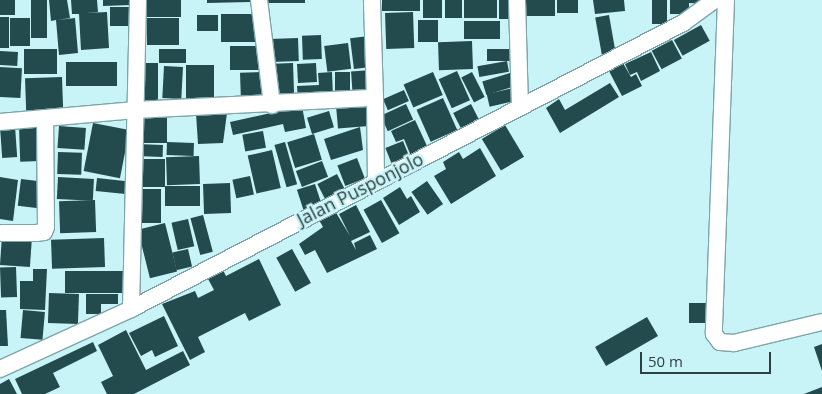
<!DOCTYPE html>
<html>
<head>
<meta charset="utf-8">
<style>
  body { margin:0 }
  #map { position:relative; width:822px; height:394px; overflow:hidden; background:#c9f4f7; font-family:"Open Sans",sans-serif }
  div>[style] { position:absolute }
  .building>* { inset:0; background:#234a4d; transform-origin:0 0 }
  .roads { filter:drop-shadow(1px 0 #7ea6aa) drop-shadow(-1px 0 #7ea6aa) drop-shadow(0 1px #7ea6aa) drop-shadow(0 -1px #7ea6aa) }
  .minor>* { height:16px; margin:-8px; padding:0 8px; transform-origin:8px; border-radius:8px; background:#fff }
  span { translate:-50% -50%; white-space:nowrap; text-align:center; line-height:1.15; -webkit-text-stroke:5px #c9f4f7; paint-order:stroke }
  .street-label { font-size:18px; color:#2e3f41 }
  .scale { position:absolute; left:640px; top:352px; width:131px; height:22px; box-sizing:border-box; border:2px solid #2e3f41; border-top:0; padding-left:6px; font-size:15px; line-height:18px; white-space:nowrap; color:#2e3f41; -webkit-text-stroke:4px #c9f4f7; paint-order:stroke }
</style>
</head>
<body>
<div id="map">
  <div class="building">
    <div style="left:0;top:0;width:15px;height:15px"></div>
    <div style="left:31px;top:0;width:16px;height:38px"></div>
    <div style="clip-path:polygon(49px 0,67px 0,70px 18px,58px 20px,75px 18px,78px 53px,59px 55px,56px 20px,51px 21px)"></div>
    <div style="clip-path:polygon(71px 0,97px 0,98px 12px,86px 13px,107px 12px,109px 48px,81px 50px,79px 14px,72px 14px)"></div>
    <div style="clip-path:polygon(103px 0,131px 0,131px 5px,103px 6px)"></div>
    <div style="left:144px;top:0;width:37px;height:17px"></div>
    <div style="clip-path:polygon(207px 0,250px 0,250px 2px,207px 3px)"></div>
    <div style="left:264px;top:0;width:41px;height:3px"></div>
    <div style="left:382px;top:0;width:38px;height:11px"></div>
    <div style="left:423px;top:0;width:19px;height:18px"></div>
    <div style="left:445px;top:0;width:17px;height:18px"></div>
    <div style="left:464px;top:0;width:33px;height:18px"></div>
    <div style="left:499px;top:0;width:16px;height:19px"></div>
    <div style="left:524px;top:0;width:31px;height:16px"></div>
    <div style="left:557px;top:0;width:21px;height:13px"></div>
    <div style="clip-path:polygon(593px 0,624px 0,625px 11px,595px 14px)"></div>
    <div style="left:652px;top:0;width:15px;height:24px"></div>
    <div style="clip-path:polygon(670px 0,709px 0,709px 4px,689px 3px,689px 14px,670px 14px)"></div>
    <div style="left:110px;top:7px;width:24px;height:19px"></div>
    <div style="left:413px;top:12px;width:36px;height:28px;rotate:88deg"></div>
    <div style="left:258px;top:14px;width:28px;height:37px;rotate:90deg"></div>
    <div style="left:197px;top:15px;width:21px;height:16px"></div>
    <div style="left:609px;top:15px;width:39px;height:14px;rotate:80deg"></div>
    <div style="left:0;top:17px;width:9px;height:31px"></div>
    <div style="left:10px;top:18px;width:20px;height:28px"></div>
    <div style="left:147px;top:18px;width:32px;height:27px"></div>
    <div style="left:418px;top:20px;width:20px;height:22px"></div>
    <div style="left:500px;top:21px;width:18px;height:36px;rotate:90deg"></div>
    <div style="left:701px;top:25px;width:18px;height:31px;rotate:61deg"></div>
    <div style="left:321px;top:35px;width:24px;height:19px;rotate:88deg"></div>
    <div style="left:369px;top:36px;width:31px;height:19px;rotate:83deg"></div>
    <div style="left:298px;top:38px;width:23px;height:28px;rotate:88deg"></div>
    <div style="left:672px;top:40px;width:21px;height:23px;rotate:62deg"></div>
    <div style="left:472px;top:41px;width:28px;height:34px;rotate:88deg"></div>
    <div style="left:348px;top:43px;width:26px;height:24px;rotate:83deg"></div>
    <div style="left:230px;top:46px;width:31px;height:24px"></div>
    <div style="left:24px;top:49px;width:33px;height:25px"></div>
    <div style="left:159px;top:49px;width:27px;height:14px"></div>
    <div style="left:487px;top:49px;width:27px;height:12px"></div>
    <div style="left:0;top:51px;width:18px;height:14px;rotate:3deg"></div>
    <div style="clip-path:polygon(651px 52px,660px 71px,641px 81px,637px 72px,630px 75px,625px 64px)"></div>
    <div style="left:507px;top:61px;width:11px;height:30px;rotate:80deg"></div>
    <div style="left:66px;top:62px;width:51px;height:24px"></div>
    <div style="left:140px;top:63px;width:18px;height:37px"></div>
    <div style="left:293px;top:63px;width:36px;height:20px;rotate:88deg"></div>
    <div style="left:316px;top:63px;width:19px;height:19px;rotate:87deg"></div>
    <div style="clip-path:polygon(623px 63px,631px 77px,636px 74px,642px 86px,622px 96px,609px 71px)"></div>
    <div style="left:186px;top:65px;width:28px;height:34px"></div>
    <div style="left:164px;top:66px;width:19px;height:32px;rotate:3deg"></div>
    <div style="left:0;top:67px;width:22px;height:30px;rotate:3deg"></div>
    <div style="left:371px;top:70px;width:27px;height:20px;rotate:86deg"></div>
    <div style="left:457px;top:71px;width:32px;height:20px;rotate:66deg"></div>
    <div style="left:264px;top:72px;width:30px;height:24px;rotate:88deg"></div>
    <div style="clip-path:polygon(332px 72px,333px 97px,298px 99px,297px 86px,319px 85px,318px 73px)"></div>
    <div style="left:335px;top:72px;width:15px;height:26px"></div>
    <div style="left:433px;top:72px;width:25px;height:32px;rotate:67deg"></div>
    <div style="left:472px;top:72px;width:28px;height:12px;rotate:63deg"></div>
    <div style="left:510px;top:73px;width:14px;height:29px;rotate:73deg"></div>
    <div style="left:62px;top:77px;width:35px;height:37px;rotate:88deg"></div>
    <div style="clip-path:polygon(610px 83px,619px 97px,560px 133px,546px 108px,559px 99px,565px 110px)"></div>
    <div style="left:513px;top:88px;width:13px;height:27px;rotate:77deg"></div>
    <div style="left:404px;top:90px;width:12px;height:23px;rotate:66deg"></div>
    <div style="left:443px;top:98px;width:35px;height:29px;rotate:66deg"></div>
    <div style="left:367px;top:104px;width:22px;height:31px;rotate:85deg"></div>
    <div style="left:406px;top:104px;width:17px;height:28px;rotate:65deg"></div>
    <div style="left:471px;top:104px;width:20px;height:20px;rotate:63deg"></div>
    <div style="clip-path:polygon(302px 106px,306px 128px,285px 132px,283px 124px,233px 135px,230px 122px)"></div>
    <div style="left:329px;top:111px;width:17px;height:23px;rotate:73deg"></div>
    <div style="clip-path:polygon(196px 113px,227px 113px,223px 143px,198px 144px)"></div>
    <div style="left:139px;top:117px;width:28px;height:26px"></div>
    <div style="clip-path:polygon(415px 120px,428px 148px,411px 156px,404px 139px,396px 142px,391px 131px)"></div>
    <div style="left:93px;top:123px;width:37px;height:49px;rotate:11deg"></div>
    <div style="left:505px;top:125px;width:37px;height:27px;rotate:59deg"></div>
    <div style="left:15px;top:126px;width:31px;height:15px;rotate:86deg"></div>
    <div style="left:39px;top:126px;width:35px;height:20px;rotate:88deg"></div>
    <div style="left:59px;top:126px;width:27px;height:22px;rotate:4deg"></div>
    <div style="clip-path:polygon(360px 127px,363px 150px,331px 160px,324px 139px)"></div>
    <div style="left:263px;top:131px;width:17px;height:21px;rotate:80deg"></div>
    <div style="left:314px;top:134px;width:27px;height:28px;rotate:73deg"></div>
    <div style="left:403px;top:141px;width:16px;height:19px;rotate:68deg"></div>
    <div style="left:167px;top:142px;width:27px;height:13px;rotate:2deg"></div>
    <div style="left:285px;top:142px;width:44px;height:11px;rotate:74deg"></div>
    <div style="left:137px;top:144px;width:26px;height:12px;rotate:2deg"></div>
    <div style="clip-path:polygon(480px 148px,496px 176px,451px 204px,434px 176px,446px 169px,443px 162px,459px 152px,463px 159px)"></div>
    <div style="left:272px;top:150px;width:39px;height:25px;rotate:77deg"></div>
    <div style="left:58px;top:152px;width:24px;height:22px;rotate:2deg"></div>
    <div style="left:199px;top:156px;width:28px;height:33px;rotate:88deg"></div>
    <div style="left:357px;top:158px;width:22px;height:21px;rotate:69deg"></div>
    <div style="left:137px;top:159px;width:28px;height:28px"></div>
    <div style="left:322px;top:161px;width:17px;height:28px;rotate:69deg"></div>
    <div style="left:337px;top:174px;width:18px;height:22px;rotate:63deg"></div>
    <div style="left:250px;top:176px;width:19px;height:18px;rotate:78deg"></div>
    <div style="clip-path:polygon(0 177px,18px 180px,13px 221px,0 219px)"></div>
    <div style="left:58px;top:177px;width:36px;height:22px;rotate:3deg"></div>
    <div style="left:97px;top:178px;width:30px;height:13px;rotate:6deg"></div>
    <div style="left:21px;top:179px;width:23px;height:27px;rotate:7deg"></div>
    <div style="left:427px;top:181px;width:28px;height:19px;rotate:55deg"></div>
    <div style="left:230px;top:183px;width:30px;height:27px;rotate:88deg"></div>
    <div style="left:315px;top:184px;width:22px;height:19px;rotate:72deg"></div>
    <div style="left:165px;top:186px;width:35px;height:20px"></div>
    <div style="clip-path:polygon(400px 187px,407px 199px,411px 196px,420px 212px,399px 225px,383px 198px)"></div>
    <div style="left:136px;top:189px;width:25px;height:34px"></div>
    <div style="left:95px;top:200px;width:32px;height:36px;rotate:88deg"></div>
    <div style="left:381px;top:200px;width:38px;height:20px;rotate:61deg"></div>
    <div style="clip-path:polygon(356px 205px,370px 232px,351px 241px,356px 250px,354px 243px,370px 235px,377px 249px,327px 273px,315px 250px,305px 255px,299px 244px,323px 227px,319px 220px,335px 211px,350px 236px,339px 214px)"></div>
    <div style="left:203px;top:215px;width:38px;height:13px;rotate:75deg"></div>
    <div style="left:188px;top:219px;width:28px;height:17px;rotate:77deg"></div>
    <div style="left:165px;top:223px;width:50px;height:28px;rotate:76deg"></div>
    <div style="left:2px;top:236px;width:30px;height:29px;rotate:4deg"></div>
    <div style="left:104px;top:238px;width:29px;height:53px;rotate:88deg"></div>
    <div style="left:188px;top:249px;width:18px;height:16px;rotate:77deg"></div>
    <div style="left:292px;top:249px;width:39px;height:18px;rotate:61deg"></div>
    <div style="clip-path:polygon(259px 259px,281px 305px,249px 321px,245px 313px,198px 337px,205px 352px,190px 360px,162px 304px,195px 291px,198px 298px,214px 290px,207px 277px,223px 270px,226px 276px)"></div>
    <div style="left:16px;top:267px;width:30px;height:16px;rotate:88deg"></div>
    <div style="clip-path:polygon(33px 269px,47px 269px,45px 310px,20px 309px,20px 281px,33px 281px)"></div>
    <div style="left:65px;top:271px;width:59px;height:22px"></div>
    <div style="left:49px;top:293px;width:30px;height:30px;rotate:2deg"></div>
    <div style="clip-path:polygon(86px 294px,118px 294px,118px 304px,101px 304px,101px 314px,86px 314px)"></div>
    <div style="left:689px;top:303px;width:17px;height:20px"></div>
    <div style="clip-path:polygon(0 310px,6px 310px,8px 346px,0 346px)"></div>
    <div style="left:23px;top:310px;width:22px;height:28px;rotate:5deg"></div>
    <div style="clip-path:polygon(164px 316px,178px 346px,155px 357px,152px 350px,141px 356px,129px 333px)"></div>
    <div style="left:647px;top:317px;width:22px;height:60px;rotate:60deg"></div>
    <div style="clip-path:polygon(126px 330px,146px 370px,183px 351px,190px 365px,134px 394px,107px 394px,101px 382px,113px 376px,98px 345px)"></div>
    <div style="clip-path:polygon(93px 342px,97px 351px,53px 373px,60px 387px,45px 394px,22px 394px,15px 379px)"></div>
    <div style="clip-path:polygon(822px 344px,822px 371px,814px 347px)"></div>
    <div style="clip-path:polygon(9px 379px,17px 394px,0 394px,0 384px)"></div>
    <div style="clip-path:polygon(822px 387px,822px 394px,804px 394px)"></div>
  </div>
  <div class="roads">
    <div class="minor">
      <div style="left:259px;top:0;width:106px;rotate:82.9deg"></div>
      <div style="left:517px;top:0;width:106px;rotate:88.4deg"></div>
      <div style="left:726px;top:0;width:334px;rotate:92.1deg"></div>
      <div style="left:714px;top:334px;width:10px;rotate:53deg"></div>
      <div style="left:720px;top:342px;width:14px;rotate:4deg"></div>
      <div style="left:734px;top:343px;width:90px;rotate:-13.4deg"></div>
      <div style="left:375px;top:98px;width:81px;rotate:89.3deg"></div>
      <div style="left:0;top:122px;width:136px;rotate:-5.1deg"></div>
      <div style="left:135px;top:110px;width:240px;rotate:-2.9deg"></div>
      <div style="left:375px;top:98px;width:98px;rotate:-91.8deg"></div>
      <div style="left:2px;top:233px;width:34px"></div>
      <div style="left:36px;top:233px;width:8px;rotate:-7deg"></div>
      <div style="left:44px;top:232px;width:5px;rotate:-68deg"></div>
      <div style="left:46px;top:227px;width:109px;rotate:-90.5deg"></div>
      <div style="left:131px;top:309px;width:309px;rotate:-88.7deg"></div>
      <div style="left:0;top:369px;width:144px;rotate:-24.6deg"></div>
      <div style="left:131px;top:309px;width:622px;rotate:-27.39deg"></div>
      <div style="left:683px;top:23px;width:39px;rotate:-36deg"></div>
    </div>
  </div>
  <div class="street-label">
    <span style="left:360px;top:189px;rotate:-27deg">Jalan Pusponjolo</span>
  </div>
  <div class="scale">50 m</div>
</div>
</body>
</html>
